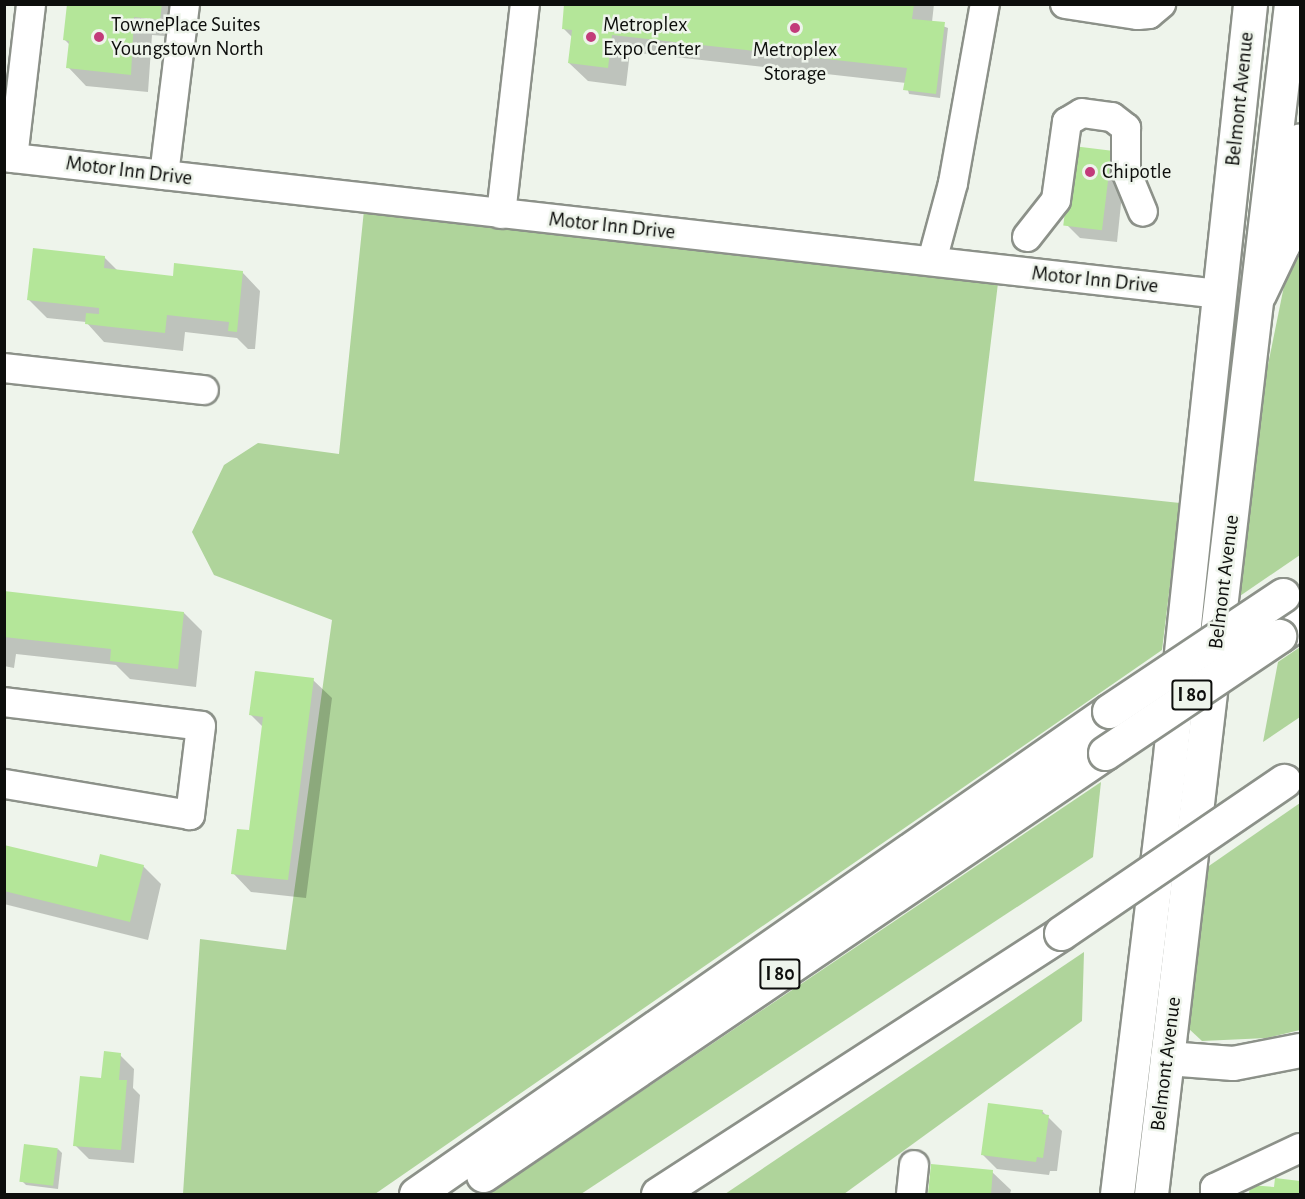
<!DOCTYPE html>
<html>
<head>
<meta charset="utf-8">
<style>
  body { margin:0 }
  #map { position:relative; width:1305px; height:1199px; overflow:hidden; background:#eef4eb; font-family:"Alegreya Sans",sans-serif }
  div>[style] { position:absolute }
  .green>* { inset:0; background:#afd49b }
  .shadow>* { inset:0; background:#0003 }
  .building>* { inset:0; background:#b4e699; transform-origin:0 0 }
  .roads { filter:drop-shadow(2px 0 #8c9189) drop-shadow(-2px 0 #8c9189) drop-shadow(0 2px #8c9189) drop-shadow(0 -2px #8c9189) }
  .minor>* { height:28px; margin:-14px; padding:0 14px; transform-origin:14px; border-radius:14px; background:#fff }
  .major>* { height:33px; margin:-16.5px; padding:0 16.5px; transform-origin:16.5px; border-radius:16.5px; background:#fff }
  .highway>* { height:33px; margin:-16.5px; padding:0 16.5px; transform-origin:16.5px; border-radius:16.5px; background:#fff }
  .bridges { filter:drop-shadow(2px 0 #8c9189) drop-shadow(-2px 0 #8c9189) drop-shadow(0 2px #8c9189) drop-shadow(0 -2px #8c9189) }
  .highway-bridge>* { height:33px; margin:-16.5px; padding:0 16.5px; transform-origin:16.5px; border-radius:16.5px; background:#fff }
  .dots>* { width:16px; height:16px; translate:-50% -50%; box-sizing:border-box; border:3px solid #eef4eb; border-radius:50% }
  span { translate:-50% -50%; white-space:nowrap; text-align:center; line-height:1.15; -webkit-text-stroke:5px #eef4eb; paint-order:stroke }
  .shield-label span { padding:2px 4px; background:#eef4eb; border:2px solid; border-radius:4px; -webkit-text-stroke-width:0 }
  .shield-label { font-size:20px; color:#0d0e0c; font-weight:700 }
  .poi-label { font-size:21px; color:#0d0e0c }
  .left { translate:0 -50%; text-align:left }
  .street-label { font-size:21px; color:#0d0e0c }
  .frame { position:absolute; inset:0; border:6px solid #0d0e0c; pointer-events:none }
</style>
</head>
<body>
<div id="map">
  <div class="green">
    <div style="clip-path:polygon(1300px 207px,1300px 555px,1237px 598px,1257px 419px)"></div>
    <div style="clip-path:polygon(364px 210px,998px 283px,974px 481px,1180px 503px,1162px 650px,375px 1194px,183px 1194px,200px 939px,286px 950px,332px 620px,214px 575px,192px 532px,224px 465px,258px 443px,339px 454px)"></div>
    <div style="clip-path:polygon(1300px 647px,1300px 717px,1263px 742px,1278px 662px)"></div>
    <div style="clip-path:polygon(1101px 782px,1093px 857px,581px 1194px,489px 1194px)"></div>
    <div style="clip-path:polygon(1300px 803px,1300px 1030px,1267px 1038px,1202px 1041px,1188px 1028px,1206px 868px)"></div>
    <div style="clip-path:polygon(1084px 952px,1082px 1021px,844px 1194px,725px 1194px)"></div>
  </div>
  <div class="shadow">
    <div style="clip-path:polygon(68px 4px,179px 4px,178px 37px,152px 35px,148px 92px,86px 86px,68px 67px,70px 45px,64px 39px)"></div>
    <div style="clip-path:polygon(566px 4px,934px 4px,932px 22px,948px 28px,940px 98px,909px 94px,906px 83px,630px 52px,626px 86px,588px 81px,569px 63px,572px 37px,563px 28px)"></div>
    <div style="clip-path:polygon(1112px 152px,1125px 166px,1117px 242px,1080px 238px,1066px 224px)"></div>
    <div style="clip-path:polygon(104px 257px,119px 272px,174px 278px,242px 272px,260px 291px,255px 349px,248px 349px,237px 338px,185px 332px,183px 351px,104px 342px,86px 322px,47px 318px,28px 299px)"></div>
    <div style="clip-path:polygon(4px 592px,184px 613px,202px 631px,196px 687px,130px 679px,116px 665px,16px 654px,14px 668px,4px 666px)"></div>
    <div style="clip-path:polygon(313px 680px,332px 698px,306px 898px,251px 892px,233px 873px,250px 832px,263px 727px,251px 715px)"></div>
    <div style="clip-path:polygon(4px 847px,98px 869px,143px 866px,161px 884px,148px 940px,4px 904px)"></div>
    <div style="clip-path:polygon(120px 1055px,134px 1069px,133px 1088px,140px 1095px,134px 1163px,89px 1159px,75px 1145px,103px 1079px)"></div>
    <div style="clip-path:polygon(1042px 1111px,1062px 1131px,1057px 1171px,1050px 1171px,1049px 1175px,997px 1169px,983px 1155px)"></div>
    <div style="clip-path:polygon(58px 1149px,62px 1153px,58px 1189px,26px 1185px,22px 1181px)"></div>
    <div style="clip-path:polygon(933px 1166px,992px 1172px,1011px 1190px,1010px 1194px,930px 1194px)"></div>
    <div style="clip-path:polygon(1276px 1180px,1300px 1183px,1300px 1194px,1250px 1194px,1251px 1186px,1275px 1189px)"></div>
  </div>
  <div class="building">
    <div style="clip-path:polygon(67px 4px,162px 4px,160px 20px,134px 17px,131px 75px,66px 68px,69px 41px,63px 40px)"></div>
    <div style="clip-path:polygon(564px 4px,914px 4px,912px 19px,945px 22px,936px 94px,903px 90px,907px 68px,612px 35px,608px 68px,568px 63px,572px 30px,562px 29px)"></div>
    <div style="left:1073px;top:146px;width:39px;height:80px;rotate:7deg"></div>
    <div style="clip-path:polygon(33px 248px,105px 256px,104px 268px,173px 276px,174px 263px,243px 271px,237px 332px,228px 331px,229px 322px,167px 315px,165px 333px,85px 324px,86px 313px,99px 314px,99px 308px,27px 300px)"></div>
    <div style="clip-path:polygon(4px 591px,184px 612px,178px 669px,110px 661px,111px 649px,4px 637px)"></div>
    <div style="clip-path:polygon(255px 671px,314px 678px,288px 880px,231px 874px,237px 829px,249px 830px,263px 717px,249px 715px)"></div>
    <div style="clip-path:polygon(4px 845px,97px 867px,100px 854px,144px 865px,130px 922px,4px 891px)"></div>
    <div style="clip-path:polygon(104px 1051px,121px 1053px,119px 1080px,127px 1080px,121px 1150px,73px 1146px,80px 1076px,101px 1078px)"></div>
    <div style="clip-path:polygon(988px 1103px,1043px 1110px,1042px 1114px,1049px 1115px,1043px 1158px,1037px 1157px,1036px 1162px,981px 1155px)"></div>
    <div style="left:24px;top:1144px;width:34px;height:38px;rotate:7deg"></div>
    <div style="clip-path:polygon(931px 1164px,993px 1170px,991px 1194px,928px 1194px)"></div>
    <div style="clip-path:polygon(1275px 1178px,1300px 1181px,1300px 1194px,1249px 1194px,1250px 1185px,1274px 1187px)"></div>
  </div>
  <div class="roads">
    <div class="minor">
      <div style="left:1065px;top:4px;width:74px;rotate:8.6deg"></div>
      <div style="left:1138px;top:15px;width:11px;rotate:-5deg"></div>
      <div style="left:1149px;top:14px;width:16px;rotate:-40deg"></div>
      <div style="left:4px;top:157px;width:1224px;rotate:6.43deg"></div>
      <div style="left:13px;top:158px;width:155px;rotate:-83.3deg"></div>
      <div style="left:164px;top:175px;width:172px;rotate:-83deg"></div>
      <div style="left:501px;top:214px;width:211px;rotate:-83.5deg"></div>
      <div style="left:1027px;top:237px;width:47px;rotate:-51.9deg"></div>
      <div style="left:1056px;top:200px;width:79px;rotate:-82deg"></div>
      <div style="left:1067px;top:122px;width:17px;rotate:-31deg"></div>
      <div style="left:1082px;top:113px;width:30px;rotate:8deg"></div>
      <div style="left:1112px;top:117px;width:18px;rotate:38deg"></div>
      <div style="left:1126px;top:128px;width:43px;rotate:90deg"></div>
      <div style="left:1126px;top:171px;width:44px;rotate:67.5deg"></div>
      <div style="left:932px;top:261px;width:81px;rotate:-74.9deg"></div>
      <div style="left:953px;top:183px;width:182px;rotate:-79.9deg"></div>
      <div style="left:4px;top:368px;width:201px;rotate:6.3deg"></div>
      <div style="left:4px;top:702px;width:198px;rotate:6.9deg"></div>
      <div style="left:201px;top:726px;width:90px;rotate:97deg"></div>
      <div style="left:190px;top:815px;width:189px;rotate:-170.5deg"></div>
      <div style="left:911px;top:1194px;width:29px;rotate:-84deg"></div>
      <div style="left:1215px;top:1194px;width:6px;rotate:-90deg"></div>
      <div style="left:1215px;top:1188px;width:94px;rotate:-25.2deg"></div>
    </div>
    <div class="major">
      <div style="left:1117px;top:1194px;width:432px;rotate:-83.1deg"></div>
      <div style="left:1169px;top:765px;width:765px;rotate:-83.92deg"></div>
      <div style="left:1151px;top:1194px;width:1198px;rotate:-83.29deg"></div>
    </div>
    <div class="highway">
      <div style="left:1259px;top:294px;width:55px;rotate:-64.4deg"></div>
      <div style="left:1283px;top:244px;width:105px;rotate:-80.7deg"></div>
      <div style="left:1279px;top:636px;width:25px;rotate:-34deg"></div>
      <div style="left:1167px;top:1058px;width:66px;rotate:4.3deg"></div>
      <div style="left:1233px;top:1063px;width:68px;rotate:-11deg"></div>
      <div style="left:483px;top:1175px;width:752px;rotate:-34.16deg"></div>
      <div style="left:416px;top:1194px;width:845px;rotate:-34.88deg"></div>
      <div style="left:658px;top:1194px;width:480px;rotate:-32.9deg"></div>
    </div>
  </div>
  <div class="bridges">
    <div class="highway-bridge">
      <div style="left:1109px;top:711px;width:209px;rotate:-33.7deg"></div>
      <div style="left:1105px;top:753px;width:210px;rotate:-33.9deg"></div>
      <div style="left:1061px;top:933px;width:270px;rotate:-34.3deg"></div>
    </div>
  </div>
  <div class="dots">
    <div style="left:795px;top:28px;background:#c23b7a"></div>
    <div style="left:99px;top:37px;background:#c23b7a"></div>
    <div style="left:591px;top:37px;background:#c23b7a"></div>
    <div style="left:1090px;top:172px;background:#c23b7a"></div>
  </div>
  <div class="shield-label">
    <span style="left:1192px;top:695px">I 80</span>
    <span style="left:780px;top:974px">I 80</span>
  </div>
  <div class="poi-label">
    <span class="left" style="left:111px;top:37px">TownePlace Suites<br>Youngstown North</span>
    <span class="left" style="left:603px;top:37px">Metroplex<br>Expo Center</span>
    <span style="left:795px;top:62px">Metroplex<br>Storage</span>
    <span class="left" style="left:1102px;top:172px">Chipotle</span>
  </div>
  <div class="street-label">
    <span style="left:1240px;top:99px;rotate:-84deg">Belmont Avenue</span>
    <span style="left:129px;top:171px;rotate:7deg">Motor Inn Drive</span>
    <span style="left:612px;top:226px;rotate:6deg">Motor Inn Drive</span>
    <span style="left:1095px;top:280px;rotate:6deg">Motor Inn Drive</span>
    <span style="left:1224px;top:582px;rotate:-83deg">Belmont Avenue</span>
    <span style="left:1166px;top:1064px;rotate:-83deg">Belmont Avenue</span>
  </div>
  <div class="frame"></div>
</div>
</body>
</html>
